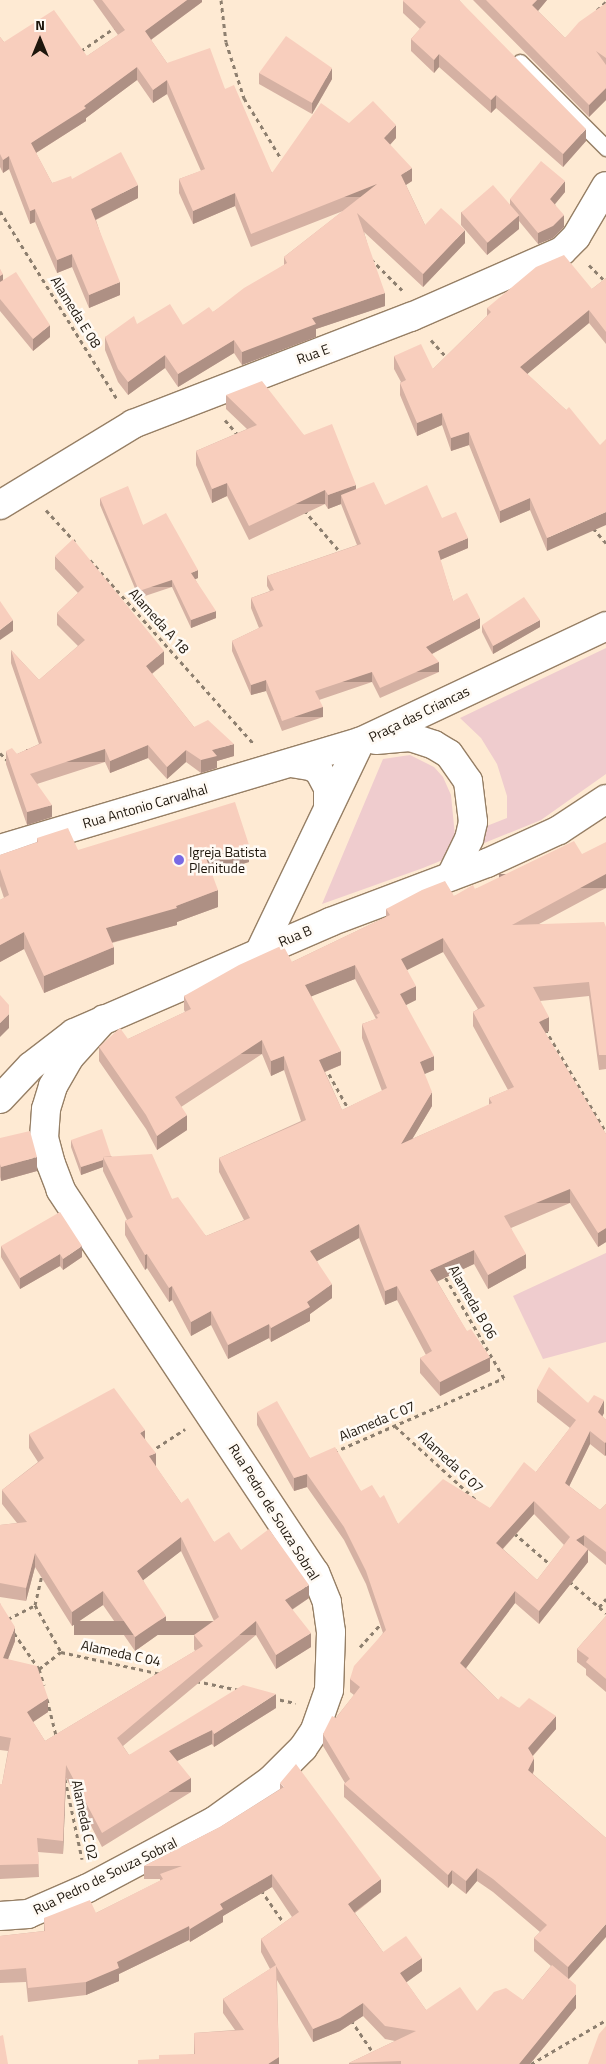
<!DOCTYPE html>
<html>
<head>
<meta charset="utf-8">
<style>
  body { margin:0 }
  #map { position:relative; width:606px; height:2064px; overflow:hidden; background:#feead3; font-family:"Titillium Web",sans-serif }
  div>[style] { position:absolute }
  .green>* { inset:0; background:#efccce }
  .path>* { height:3px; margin-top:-1.5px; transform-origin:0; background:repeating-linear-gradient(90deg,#8d7f6f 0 4px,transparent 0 8px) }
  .roads { filter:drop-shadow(1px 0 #967f65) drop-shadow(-1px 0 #967f65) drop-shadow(0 1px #967f65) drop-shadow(0 -1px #967f65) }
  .lane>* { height:15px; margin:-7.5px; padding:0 7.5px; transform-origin:7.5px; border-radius:7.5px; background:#fff }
  .street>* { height:28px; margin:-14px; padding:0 14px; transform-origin:14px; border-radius:14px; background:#fff }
  .secondary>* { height:28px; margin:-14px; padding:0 14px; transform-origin:14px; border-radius:14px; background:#fff }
  .wall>* { inset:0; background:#d5b1a3 }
  .shaded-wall>* { inset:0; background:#ae9084; transform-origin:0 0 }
  .building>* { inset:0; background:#f8cebd; transform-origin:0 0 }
  .dots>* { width:14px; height:14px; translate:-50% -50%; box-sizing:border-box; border:2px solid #fffaf4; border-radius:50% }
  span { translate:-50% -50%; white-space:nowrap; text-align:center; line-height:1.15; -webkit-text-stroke:5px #fffaf4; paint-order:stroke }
  .street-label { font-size:14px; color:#1e160c }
  .poi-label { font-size:14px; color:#1e160c }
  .left { translate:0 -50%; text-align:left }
  .north { position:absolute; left:15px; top:15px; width:50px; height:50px; -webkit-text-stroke:4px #fffaf4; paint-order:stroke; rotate:0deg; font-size:14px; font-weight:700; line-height:20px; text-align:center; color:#1e160c }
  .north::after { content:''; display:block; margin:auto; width:18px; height:22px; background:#1e160c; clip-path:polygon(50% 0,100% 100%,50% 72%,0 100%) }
</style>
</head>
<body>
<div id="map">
  <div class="green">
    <div style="clip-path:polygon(606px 648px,606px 774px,541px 820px,423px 868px,322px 904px,383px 759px,410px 755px,434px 767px,443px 777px,451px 795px,455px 836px,464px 835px,507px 818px,507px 796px,497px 764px,481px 738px,460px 718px)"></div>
    <div style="clip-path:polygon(606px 1253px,606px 1342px,543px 1359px,513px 1296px)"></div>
  </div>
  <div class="path">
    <div style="left:221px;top:0;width:42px;rotate:83.2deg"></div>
    <div style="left:226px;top:42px;width:59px;rotate:72.2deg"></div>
    <div style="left:244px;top:98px;width:75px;rotate:58.6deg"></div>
    <div style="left:597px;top:10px;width:12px;rotate:-42deg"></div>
    <div style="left:81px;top:51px;width:44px;rotate:-34.8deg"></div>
    <div style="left:0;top:211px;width:221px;rotate:58.1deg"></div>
    <div style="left:371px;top:259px;width:44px;rotate:45deg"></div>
    <div style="left:589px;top:265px;width:24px;rotate:45deg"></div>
    <div style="left:431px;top:340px;width:27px;rotate:48deg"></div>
    <div style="left:225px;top:420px;width:21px;rotate:49deg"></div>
    <div style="left:46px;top:510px;width:43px;rotate:47.8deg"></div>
    <div style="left:304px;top:510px;width:58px;rotate:49.2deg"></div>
    <div style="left:593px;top:528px;width:20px;rotate:49deg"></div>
    <div style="left:90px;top:560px;width:246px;rotate:48.3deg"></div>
    <div style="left:0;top:753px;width:11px;rotate:45deg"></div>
    <div style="left:545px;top:1029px;width:120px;rotate:59.4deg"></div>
    <div style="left:325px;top:1067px;width:49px;rotate:60.8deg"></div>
    <div style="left:395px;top:1426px;width:111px;rotate:42.4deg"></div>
    <div style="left:150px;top:1452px;width:42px;rotate:-33.3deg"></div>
    <div style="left:334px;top:1452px;width:185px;rotate:-23.5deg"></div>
    <div style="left:504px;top:1378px;width:121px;rotate:-120.2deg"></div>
    <div style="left:514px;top:1533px;width:49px;rotate:40.9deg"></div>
    <div style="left:569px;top:1581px;width:49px;rotate:40.9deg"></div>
    <div style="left:35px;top:1605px;width:32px;rotate:-77deg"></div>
    <div style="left:35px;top:1605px;width:54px;rotate:61deg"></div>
    <div style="left:599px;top:1607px;width:11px;rotate:-49deg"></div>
    <div style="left:8px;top:1619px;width:30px;rotate:-27deg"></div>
    <div style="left:14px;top:1633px;width:44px;rotate:55.2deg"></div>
    <div style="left:39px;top:1669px;width:17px;rotate:73deg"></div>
    <div style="left:360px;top:1647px;width:31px;rotate:-48deg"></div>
    <div style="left:61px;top:1652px;width:102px;rotate:12.4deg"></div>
    <div style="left:39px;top:1669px;width:28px;rotate:-38deg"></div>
    <div style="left:196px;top:1681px;width:44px;rotate:11.8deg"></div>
    <div style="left:272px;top:1698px;width:24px;rotate:12deg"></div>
    <div style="left:47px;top:1699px;width:38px;rotate:76deg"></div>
    <div style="left:65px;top:1779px;width:82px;rotate:78deg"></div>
    <div style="left:261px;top:1890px;width:44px;rotate:55.2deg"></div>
    <div style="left:351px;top:2020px;width:41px;rotate:55.9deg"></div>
    <div style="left:531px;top:2064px;width:87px;rotate:-30.4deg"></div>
  </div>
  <div class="roads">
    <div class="lane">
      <div style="left:520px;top:62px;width:122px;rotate:45deg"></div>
    </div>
    <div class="street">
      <div style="left:0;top:505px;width:156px;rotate:-31.3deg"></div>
      <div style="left:133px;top:424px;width:298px;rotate:-21.1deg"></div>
      <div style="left:411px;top:317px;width:165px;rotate:-23.6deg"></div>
      <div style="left:562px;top:251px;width:20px;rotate:-45deg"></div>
      <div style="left:576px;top:237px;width:59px;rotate:-59.5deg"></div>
      <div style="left:291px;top:763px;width:20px;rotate:9deg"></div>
      <div style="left:311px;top:766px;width:9px;rotate:32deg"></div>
      <div style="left:319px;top:771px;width:19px;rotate:62deg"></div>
      <div style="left:328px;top:788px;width:20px;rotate:90deg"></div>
      <div style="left:0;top:849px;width:376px;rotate:-16.6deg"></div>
    </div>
    <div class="secondary">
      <div style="left:376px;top:740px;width:34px;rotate:-5deg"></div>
      <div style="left:410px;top:737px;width:25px;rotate:18deg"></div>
      <div style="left:434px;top:745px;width:17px;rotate:31deg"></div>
      <div style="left:449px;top:754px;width:33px;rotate:55deg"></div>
      <div style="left:468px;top:781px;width:41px;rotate:83deg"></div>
      <div style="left:473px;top:822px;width:17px;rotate:103deg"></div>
      <div style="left:469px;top:839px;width:41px;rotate:115.9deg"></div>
      <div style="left:260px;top:951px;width:232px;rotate:-64.4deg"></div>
      <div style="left:360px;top:742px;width:272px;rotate:-25.2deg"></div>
      <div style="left:0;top:1099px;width:45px;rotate:-46.8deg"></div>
      <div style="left:31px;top:1066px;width:54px;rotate:-37.5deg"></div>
      <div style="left:74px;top:1033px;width:279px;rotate:-23.4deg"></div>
      <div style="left:330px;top:922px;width:168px;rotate:-20.6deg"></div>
      <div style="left:487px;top:863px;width:79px;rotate:-24.6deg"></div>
      <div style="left:559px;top:830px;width:56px;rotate:-33.4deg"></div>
      <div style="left:0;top:1916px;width:28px;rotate:-4deg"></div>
      <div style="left:28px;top:1914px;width:65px;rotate:-23.4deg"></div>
      <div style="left:88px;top:1888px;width:143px;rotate:-28deg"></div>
      <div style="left:214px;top:1821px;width:70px;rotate:-35.7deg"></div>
      <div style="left:271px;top:1780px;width:45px;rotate:-45deg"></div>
      <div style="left:303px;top:1748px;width:22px;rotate:-56deg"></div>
      <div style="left:315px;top:1730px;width:42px;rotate:-70.7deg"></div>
      <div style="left:329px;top:1690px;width:58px;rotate:-88deg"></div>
      <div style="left:331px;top:1632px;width:30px;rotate:-98deg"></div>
      <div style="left:327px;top:1602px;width:31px;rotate:-112deg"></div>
      <div style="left:315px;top:1573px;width:460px;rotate:-123.6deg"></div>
      <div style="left:61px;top:1190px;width:28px;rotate:-111deg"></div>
      <div style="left:51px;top:1164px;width:27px;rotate:-105deg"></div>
      <div style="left:44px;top:1138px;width:29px;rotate:-86deg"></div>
      <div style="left:46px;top:1109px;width:24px;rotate:-73deg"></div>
      <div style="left:53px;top:1086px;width:32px;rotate:-60deg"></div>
      <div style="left:69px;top:1058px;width:52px;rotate:-48.1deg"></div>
    </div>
  </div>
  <div class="wall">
    <div style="clip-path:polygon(93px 0,202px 0,202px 2px,151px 40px,167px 63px,225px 89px,272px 173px,349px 123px,396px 138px,390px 145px,412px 181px,406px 185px,425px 225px,465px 243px,423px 287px,364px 232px,385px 306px,316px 329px,316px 337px,242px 365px,234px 353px,178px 387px,165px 368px,128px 395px,118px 382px,105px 350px,105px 337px,137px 324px,183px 325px,213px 312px,284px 265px,284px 257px,343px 211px,251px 247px,235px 206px,193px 224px,179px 193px,179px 179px,201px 171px,167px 94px,153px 103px,137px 80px,86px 118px,86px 121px,36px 153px,52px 183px,72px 179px,138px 198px,96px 220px,120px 295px,89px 308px,72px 267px,57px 273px,35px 222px,30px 224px,9px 169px,3px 173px,0 167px,0 37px,4px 42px,87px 56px,118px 35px)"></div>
    <div style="clip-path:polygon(403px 0,459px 0,586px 141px,563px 167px,496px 108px,491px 113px,439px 67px,434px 73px,411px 51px,411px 39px,420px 29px,403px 13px)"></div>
    <div style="clip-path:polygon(473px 0,547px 0,538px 11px,565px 38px,606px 3px,606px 100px,589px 117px)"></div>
    <div style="clip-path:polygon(259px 73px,332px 79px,312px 114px,259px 84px)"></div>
    <div style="clip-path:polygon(565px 192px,555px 204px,564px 227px,553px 238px,538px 244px,519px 221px,519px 229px,487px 255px,461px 225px,461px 212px,510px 205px,510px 199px)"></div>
    <div style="clip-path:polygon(0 269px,3px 280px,50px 337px,33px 351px,0 311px)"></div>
    <div style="clip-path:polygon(606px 278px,606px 344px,589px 323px,527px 374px,566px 410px,547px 551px,530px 510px,500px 523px,469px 445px,451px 451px,442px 425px,417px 436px,400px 395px,400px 383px,401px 382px,394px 369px,394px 356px,433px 369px,487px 316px,487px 308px,592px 289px)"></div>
    <div style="clip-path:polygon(226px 395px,304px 435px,356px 489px,385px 505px,442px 518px,468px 548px,440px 560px,453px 601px,480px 628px,432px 654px,439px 672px,380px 698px,372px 682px,319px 700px,323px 717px,282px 731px,266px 691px,251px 695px,232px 651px,232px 641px,259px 628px,251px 608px,251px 598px,270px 591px,267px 586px,267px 576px,357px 545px,341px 504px,328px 509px,325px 504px,249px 540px,227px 496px,212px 503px,196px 465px,196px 451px,247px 429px,226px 409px)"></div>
    <div style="clip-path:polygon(100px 498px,143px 525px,198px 578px,195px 579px,216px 618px,191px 628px,172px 587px,139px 598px,100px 505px)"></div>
    <div style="clip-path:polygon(55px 556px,164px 664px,152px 674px,194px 727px,234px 756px,217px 761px,217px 768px,201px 773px,186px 762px,167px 779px,148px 758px,110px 773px,105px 762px,37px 784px,52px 817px,27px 825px,6px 764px,6px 751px,17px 754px,39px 744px,11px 663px,11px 650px,39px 680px,78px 646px,57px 625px,57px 613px,78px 593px,55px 569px)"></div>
    <div style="clip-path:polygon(482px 625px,540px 627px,493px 654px,482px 632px)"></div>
    <div style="clip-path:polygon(37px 838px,78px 850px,249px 862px,212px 873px,218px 907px,177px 922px,177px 925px,112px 943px,114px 964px,44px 993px,24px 949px,0 962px,0 900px,4px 898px,0 886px,0 855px,37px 842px)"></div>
    <div style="clip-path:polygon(evenodd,582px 854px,606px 888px,539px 924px,606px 927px,606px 1069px,599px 1070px,589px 996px,540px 1001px,549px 1031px,545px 1033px,606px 1134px,606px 1242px,598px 1247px,570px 1203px,511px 1228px,526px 1268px,488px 1289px,474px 1264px,437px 1281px,490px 1371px,440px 1396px,420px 1373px,420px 1358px,426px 1355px,397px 1300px,385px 1305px,359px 1238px,317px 1261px,332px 1298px,310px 1314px,310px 1321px,271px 1342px,269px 1338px,228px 1359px,211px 1325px,191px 1336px,172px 1300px,169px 1302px,147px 1268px,145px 1270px,125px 1235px,125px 1221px,127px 1220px,103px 1171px,103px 1167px,81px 1175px,71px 1147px,71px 1140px,111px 1156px,172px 1199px,206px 1236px,244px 1220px,219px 1172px,219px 1158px,301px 1121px,284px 1070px,271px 1076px,262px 1054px,181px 1107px,187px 1130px,157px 1150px,146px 1129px,99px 1061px,99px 1047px,128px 1039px,185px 1012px,184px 1010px,184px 996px,292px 962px,386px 917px,386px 909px,454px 896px,475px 889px,582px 854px,443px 952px,478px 1009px,473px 1012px,473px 1026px,508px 1090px,489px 1098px,489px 1105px,412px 1139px,432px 1106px,424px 1074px,434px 1070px,406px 1005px,416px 1000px,407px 970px,443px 952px,582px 854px,355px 979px,376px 1019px,362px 1024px,362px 1038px,382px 1091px,342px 1110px,325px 1072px,341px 1065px,311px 996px,355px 979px)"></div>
    <div style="clip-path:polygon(0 1138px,37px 1171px,1px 1181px,0 1177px)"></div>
    <div style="clip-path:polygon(1px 1246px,82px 1257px,63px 1270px,60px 1266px,20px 1289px,1px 1257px)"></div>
    <div style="clip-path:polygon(evenodd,537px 1389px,588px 1403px,604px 1413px,602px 1416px,606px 1420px,606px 1455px,605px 1456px,590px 1444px,569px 1486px,600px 1510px,606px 1504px,606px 1565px,588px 1550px,588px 1562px,539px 1624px,515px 1603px,466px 1668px,498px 1700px,519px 1708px,556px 1729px,533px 1756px,534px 1770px,533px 1774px,606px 1838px,568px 1979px,576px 2008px,530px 2064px,349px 2064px,349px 2063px,395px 2041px,385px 2039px,363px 2016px,340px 2031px,313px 2042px,277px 1980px,279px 2064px,159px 2059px,194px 2054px,194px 2033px,235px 2030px,223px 2013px,223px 1999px,270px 1969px,261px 1952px,261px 1939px,292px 1917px,272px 1887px,223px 1916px,223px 1922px,190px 1942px,189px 1940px,119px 1974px,119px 1981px,86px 1995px,28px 2002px,26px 1982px,0 1983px,0 1936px,44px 1931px,44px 1918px,96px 1913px,160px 1881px,160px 1879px,144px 1879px,144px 1866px,220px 1827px,280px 1789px,280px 1783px,381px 1892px,355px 1913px,383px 1952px,422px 1971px,406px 1982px,426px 2010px,477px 2011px,523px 2000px,551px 1966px,534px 1951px,534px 1938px,540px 1932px,493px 1892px,477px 1881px,466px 1894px,452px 1883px,448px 1888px,344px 1797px,344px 1784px,345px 1783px,323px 1746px,323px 1734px,354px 1695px,350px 1692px,350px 1679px,383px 1633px,366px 1584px,344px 1540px,307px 1487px,294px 1491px,257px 1425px,257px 1412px,310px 1458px,361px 1491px,380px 1498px,398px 1524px,490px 1508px,536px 1472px,570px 1428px,537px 1402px,537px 1389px,534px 1514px,564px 1545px,537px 1580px,503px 1549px,534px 1514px)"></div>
    <div style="clip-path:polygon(29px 1434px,145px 1439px,156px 1467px,181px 1503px,214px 1542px,241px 1550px,309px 1598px,292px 1610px,311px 1647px,276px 1669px,256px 1635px,123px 1746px,129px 1755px,276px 1708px,214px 1747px,212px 1744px,177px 1761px,191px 1792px,102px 1847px,66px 1778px,63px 1854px,38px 1852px,39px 1877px,0 1879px,0 1784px,2px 1784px,8px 1751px,0 1750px,0 1603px,15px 1641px,8px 1659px,48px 1712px,33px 1722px,45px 1741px,195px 1651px,194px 1649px,194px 1635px,214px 1621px,181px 1551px,143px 1580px,166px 1629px,135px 1651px,103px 1605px,72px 1626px,35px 1567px,26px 1601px,0 1597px,0 1525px,17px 1523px,2px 1504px,2px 1490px,38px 1462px,29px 1448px)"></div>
    <div style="clip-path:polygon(606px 1616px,606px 1692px,586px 1675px,586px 1669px,577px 1662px,577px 1649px)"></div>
  </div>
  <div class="shaded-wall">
    <div style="clip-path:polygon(187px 0,202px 0,202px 2px,145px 44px,145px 31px)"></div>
    <div style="clip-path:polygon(537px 0,547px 0,532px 18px,532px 5px)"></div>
    <div style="clip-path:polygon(439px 54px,439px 67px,434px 73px,434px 60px)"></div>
    <div style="clip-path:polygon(137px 67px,137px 80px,86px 118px,86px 121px,31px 156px,31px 143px,84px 106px)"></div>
    <div style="clip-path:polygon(332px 68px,332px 79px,312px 114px,312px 103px)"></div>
    <div style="clip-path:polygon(167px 80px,167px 94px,153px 103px,153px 90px)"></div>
    <div style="clip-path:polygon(606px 88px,606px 100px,589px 117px,589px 105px)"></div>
    <div style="clip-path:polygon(496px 95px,496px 108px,491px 113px,491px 100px)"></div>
    <div style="clip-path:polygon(396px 125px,396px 138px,384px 151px,384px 138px)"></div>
    <div style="clip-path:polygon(586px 129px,586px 141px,563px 167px,563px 154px)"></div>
    <div style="clip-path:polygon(9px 156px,9px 169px,3px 173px,3px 160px)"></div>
    <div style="clip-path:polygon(412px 168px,412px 181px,401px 188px,401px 175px)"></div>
    <div style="clip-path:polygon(565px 181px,565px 192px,550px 210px,550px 199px)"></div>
    <div style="left:377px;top:184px;width:13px;height:136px;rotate:90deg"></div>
    <div style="clip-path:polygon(138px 185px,138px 198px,91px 222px,91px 209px)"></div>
    <div style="clip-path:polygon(235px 193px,235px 206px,193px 224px,193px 211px)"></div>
    <div style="clip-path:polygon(35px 209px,35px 222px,30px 224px,30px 211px)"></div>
    <div style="clip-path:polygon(519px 215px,519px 229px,487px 255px,487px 242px)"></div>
    <div style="clip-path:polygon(564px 215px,564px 227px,553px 238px,538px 244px,538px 233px)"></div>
    <div style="clip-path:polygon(465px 230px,465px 243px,423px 287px,423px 274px)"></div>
    <div style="clip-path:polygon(72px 254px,72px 267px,57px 273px,57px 260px)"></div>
    <div style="clip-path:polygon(3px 274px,3px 287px,0 290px,0 276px)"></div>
    <div style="clip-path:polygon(120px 282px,120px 295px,89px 308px,89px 295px)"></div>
    <div style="clip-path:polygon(385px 293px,385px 306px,316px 329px,316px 337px,242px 365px,242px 352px,312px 318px)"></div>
    <div style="clip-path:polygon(589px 310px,589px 323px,520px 380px,520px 367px)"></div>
    <div style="clip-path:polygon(50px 325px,50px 337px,33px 351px,33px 339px)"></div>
    <div style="clip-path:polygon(234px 340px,234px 353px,178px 387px,178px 374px)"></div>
    <div style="clip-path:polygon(165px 355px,165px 368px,128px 395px,128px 382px)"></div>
    <div style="clip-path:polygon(442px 413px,442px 425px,417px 436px,417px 423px)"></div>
    <div style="clip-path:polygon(469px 432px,469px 445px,451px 451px,451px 438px)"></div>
    <div style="clip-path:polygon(227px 483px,227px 496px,212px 503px,212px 489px)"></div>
    <div style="clip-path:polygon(356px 485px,356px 498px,341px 495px,341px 504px,328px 509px,328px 495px)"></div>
    <div style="left:325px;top:490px;width:14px;height:84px;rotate:90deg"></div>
    <div style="clip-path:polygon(530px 498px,530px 510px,500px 523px,500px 511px)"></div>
    <div style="clip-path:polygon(606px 512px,606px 525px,547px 551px,547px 538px)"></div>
    <div style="clip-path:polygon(468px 538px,468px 548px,438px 561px,438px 551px)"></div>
    <div style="clip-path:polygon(198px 570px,198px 578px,191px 581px,191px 573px)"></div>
    <div style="left:172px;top:580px;width:7px;height:35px;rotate:90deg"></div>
    <div style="clip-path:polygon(216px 611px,216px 618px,191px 628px,191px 620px)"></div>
    <div style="clip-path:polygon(480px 618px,480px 628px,426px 657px,426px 647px)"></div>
    <div style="clip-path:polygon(13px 620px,13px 631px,0 640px,0 630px)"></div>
    <div style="clip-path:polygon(540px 620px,540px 627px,493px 654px,493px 646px)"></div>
    <div style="clip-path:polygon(164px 651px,164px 664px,146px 678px,146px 666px)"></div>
    <div style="left:439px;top:662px;width:10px;height:64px;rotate:90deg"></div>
    <div style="left:372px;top:672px;width:10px;height:60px;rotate:90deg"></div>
    <div style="clip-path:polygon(266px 680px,266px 691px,251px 695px,251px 685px)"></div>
    <div style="left:323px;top:707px;width:10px;height:43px;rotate:90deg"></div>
    <div style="clip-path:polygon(234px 744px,234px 756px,217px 761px,217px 768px,201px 773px,201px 760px,212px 750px)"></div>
    <div style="clip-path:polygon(148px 745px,148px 758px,110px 773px,110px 761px)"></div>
    <div style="left:105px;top:749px;width:13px;height:79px;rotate:90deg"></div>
    <div style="clip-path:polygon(186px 750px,186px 762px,167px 779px,167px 767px)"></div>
    <div style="clip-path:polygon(52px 805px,52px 817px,27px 825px,27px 812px)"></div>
    <div style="clip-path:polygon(249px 845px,249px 862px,206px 875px,206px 858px)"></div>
    <div style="left:606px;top:874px;width:14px;height:107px;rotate:90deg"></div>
    <div style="clip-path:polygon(218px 890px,218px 907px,177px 922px,177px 925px,106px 944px,106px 928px,176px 906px)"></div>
    <div style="clip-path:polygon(24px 932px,24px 949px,0 962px,0 945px)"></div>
    <div style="clip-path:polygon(443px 938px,443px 952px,401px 973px,401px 959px)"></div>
    <div style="clip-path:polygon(114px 947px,114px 964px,44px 993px,44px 976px)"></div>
    <div style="clip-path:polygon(355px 965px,355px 979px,305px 999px,305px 985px)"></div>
    <div style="clip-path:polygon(416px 986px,416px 1000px,400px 1008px,400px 994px)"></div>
    <div style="clip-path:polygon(9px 1014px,9px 1028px,0 1037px,0 1023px)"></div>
    <div style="clip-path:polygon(549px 1017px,549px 1031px,539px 1036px,539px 1022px)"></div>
    <div style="left:262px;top:1040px;width:14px;height:104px;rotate:90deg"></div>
    <div style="clip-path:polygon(341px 1051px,341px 1065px,319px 1074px,319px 1060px)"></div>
    <div style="clip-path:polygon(284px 1056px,284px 1070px,271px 1076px,271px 1061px)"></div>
    <div style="clip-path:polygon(434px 1056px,434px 1070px,420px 1076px,420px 1062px)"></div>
    <div style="clip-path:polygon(432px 1092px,432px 1106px,401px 1158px,401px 1144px)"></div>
    <div style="clip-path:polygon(187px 1115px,187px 1130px,157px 1150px,157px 1136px)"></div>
    <div style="clip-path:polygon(37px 1157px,37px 1171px,1px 1181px,1px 1167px)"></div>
    <div style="clip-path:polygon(103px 1160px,103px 1167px,81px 1175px,81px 1167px)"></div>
    <div style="left:570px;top:1189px;width:14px;height:71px;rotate:90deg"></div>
    <div style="clip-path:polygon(359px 1224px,359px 1238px,310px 1265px,310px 1251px)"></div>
    <div style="clip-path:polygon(606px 1228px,606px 1242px,598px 1247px,598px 1233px)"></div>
    <div style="clip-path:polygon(82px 1246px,82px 1257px,63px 1270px,63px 1259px)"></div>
    <div style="clip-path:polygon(474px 1250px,474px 1264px,430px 1285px,430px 1270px)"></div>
    <div style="clip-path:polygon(60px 1254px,60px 1266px,20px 1289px,20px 1278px)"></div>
    <div style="clip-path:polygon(147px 1254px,147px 1268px,145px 1270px,145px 1255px)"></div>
    <div style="clip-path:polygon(526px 1254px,526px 1268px,488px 1289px,488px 1275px)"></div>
    <div style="clip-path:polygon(332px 1284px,332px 1298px,310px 1314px,310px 1321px,271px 1342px,271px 1328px)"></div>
    <div style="clip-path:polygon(172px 1286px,172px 1300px,169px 1302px,169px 1288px)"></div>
    <div style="clip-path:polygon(397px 1286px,397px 1300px,385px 1305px,385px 1291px)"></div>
    <div style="clip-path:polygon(211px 1311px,211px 1325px,191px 1336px,191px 1322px)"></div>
    <div style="clip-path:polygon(269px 1324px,269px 1338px,228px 1359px,228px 1345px)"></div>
    <div style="clip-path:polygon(490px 1357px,490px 1371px,440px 1396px,440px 1382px)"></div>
    <div style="clip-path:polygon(604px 1400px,604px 1413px,598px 1425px,598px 1412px)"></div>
    <div style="clip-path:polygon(145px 1430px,145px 1443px,140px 1433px)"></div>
    <div style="clip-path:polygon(590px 1431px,590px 1444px,565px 1495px,565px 1483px)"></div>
    <div style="clip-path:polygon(606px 1442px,606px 1455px,605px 1456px,605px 1443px)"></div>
    <div style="clip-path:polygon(156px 1453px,156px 1466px,149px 1470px,149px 1456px)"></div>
    <div style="clip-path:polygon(307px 1474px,307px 1487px,294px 1491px,294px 1478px)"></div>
    <div style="clip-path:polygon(534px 1501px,534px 1514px,496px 1556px,496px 1543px)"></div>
    <div style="clip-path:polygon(584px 1535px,584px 1547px,576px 1540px)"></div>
    <div style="clip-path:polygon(181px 1537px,181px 1551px,137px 1585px,137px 1571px)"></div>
    <div style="clip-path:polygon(588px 1549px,588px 1562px,539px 1624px,539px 1611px)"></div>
    <div style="clip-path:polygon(35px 1553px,35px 1567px,26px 1601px,26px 1588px)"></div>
    <div style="clip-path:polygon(309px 1585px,309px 1598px,285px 1614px,285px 1600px)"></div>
    <div style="clip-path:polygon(103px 1591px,103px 1605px,72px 1626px,72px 1612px)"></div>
    <div style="clip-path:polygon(515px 1591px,515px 1603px,460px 1676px,460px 1663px)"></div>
    <div style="clip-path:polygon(166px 1616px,166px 1629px,135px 1651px,135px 1637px)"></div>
    <div style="left:256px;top:1621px;width:14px;height:182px;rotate:90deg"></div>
    <div style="clip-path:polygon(15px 1627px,15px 1641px,3px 1672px,3px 1658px)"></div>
    <div style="clip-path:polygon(311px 1633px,311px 1647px,276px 1669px,276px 1655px)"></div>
    <div style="clip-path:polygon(276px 1694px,276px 1708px,214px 1747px,214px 1734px)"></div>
    <div style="clip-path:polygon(48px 1698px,48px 1712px,27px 1726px,27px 1712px)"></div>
    <div style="clip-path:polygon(556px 1716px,556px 1729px,528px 1761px,528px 1748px)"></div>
    <div style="clip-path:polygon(212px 1730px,212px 1744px,169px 1765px,169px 1751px)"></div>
    <div style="clip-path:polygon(534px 1758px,534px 1770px,528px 1783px,528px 1770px)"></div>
    <div style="clip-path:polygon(66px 1765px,66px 1778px,63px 1854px,63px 1841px)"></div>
    <div style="left:191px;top:1778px;width:14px;height:105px;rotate:90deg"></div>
    <div style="clip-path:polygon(477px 1868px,477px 1881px,466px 1894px,466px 1881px)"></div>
    <div style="clip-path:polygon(452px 1870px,452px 1883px,448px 1888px,448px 1875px)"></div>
    <div style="clip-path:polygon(272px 1874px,272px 1887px,223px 1916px,223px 1922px,190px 1942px,190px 1929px,220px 1904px)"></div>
    <div style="clip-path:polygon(381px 1879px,381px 1892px,348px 1917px,348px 1904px)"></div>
    <div style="clip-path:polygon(606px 1924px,606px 1937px,568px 1980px,568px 1967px)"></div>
    <div style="clip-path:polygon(189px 1926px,189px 1940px,119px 1974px,119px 1981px,86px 1995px,86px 1982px,117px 1962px)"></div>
    <div style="clip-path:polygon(422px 1958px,422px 1971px,400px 1987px,400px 1973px)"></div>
    <div style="clip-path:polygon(576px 1994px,576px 2008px,530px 2064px,519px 2064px)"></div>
    <div style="clip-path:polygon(363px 2003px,363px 2016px,340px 2031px,313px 2042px,313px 2029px)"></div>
    <div style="clip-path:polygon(279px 2057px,279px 2064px,268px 2064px)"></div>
  </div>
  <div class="building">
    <div style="clip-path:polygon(102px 0,187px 0,145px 31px,167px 63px,210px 48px,225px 89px,234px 85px,272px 173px,321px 103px,349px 123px,373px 101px,396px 125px,384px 138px,412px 168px,401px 175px,425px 225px,441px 208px,465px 230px,423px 274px,357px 213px,385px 293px,312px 318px,316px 324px,242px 352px,234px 340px,178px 374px,165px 355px,128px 382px,118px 369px,105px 337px,134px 316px,137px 324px,170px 304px,183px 325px,209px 307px,213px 312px,244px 288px,287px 263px,284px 257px,377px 184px,251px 234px,235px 193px,193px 211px,179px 179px,205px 169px,167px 80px,153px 90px,137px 67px,84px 106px,86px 108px,31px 143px,52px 183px,71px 176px,72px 179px,121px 152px,138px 185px,91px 209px,120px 282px,89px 295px,72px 254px,57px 260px,35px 209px,30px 211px,9px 156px,3px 160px,0 154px,0 37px,4px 42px,54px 10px,87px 56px,125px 30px)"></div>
    <div style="clip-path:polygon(403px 0,459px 0,586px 129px,563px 154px,496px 95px,491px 100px,439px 54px,434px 60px,411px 39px,426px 22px,403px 1px)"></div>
    <div style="clip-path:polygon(486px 0,537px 0,532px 5px,565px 38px,579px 22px,606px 3px,606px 58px,596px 51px,606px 65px,606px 88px,589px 105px)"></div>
    <div style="clip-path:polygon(286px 36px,332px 68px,312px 103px,259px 73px)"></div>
    <div style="clip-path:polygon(541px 161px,565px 181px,550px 199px,564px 215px,553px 226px,538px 233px,510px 199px)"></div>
    <div style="left:493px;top:185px;width:40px;height:42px;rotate:49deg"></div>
    <div style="clip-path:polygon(564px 255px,592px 289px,606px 278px,606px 332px,589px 310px,520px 367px,566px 410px,569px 407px,600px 445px,606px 439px,606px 512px,547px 538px,530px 498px,500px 511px,469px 432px,451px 438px,442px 413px,417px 423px,400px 383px,406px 380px,394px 356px,421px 344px,433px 369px,491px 312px,487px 308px,536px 267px)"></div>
    <div style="clip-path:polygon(0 269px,3px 274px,0 276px)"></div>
    <div style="clip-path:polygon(16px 272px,50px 325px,33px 339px,0 299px,0 282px)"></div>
    <div style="clip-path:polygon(262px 381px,304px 435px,332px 424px,356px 485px,328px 495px,325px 490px,249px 526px,227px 483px,212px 489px,196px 451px,257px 425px,226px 395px)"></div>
    <div style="clip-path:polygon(374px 482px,385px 505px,427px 485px,442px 518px,456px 512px,468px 538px,438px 551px,453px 601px,467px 593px,480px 618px,426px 647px,439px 662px,380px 688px,372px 672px,315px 691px,323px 707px,282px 721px,266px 680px,251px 685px,232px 641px,263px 626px,251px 598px,274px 590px,267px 576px,361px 544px,341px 495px)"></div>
    <div style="clip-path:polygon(128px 486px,143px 525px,166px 513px,198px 570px,191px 573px,216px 611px,191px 620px,172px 580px,139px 591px,100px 498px)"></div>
    <div style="clip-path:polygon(73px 539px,164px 651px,146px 666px,194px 727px,208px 720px,234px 744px,212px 750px,217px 756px,201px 760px,186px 750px,167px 767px,148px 745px,110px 761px,105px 749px,30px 774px,52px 805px,27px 812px,6px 751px,12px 748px,17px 754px,42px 743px,11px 650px,39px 680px,85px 640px,57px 613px,84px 587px,55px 556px)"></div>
    <div style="clip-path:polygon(524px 597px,540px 620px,493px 646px,482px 625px)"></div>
    <div style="clip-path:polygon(0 601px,13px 620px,0 630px)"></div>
    <div style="clip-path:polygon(235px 802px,249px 845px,206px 858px,218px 890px,176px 906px,177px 908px,106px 928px,114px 947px,44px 976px,24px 932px,0 945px,0 900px,9px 895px,0 869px,0 855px,38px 842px,37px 838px,68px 828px,78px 850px)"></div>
    <div style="clip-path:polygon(evenodd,574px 841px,582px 854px,606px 842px,606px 874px,512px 925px,604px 922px,606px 927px,606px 1055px,599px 1055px,589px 982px,533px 987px,549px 1017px,539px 1022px,606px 1134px,606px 1228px,598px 1233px,570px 1189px,504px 1216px,526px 1254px,488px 1275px,474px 1250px,430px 1270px,467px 1331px,471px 1329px,490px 1357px,440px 1382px,420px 1358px,432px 1351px,397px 1286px,385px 1291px,359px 1224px,310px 1251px,332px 1284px,307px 1302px,310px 1307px,271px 1328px,269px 1324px,228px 1345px,211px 1311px,191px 1322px,172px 1286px,169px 1288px,147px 1254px,145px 1255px,125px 1221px,133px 1217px,103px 1157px,152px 1154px,172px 1199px,178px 1197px,206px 1236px,250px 1218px,219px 1158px,306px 1120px,284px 1056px,271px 1061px,262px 1040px,175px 1097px,187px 1115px,157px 1136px,146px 1115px,99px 1047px,120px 1028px,128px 1039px,191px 1009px,184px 996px,239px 965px,283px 945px,292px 962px,390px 915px,386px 909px,422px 890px,445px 881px,454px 896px,473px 885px,475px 889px,574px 841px,443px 938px,485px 1006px,473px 1012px,514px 1087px,489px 1098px,492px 1103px,401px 1144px,432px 1092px,420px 1062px,434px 1056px,400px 994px,416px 986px,401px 959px,443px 938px,574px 841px,355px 965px,380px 1013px,376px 1015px,378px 1018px,362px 1024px,387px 1088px,342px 1110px,319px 1060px,341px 1051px,305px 985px,355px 965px)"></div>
    <div style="clip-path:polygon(0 995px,9px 1005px,9px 1014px,0 1023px)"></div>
    <div style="clip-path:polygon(102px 1129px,111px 1156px,103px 1157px,103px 1160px,81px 1167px,71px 1140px)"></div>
    <div style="clip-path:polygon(30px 1131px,37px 1157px,1px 1167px,0 1164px,0 1138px)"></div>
    <div style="clip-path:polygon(60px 1212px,82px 1246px,63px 1259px,60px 1254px,20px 1278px,1px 1246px)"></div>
    <div style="clip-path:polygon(evenodd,549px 1367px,588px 1403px,594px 1395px,604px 1400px,598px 1412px,606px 1420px,606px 1442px,605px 1443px,590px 1431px,565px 1483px,600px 1510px,606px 1504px,606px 1552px,584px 1535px,576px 1540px,588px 1549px,539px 1611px,515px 1591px,460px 1663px,498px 1700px,501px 1696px,519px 1708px,529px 1698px,556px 1716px,528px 1748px,534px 1758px,528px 1770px,606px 1838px,606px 1924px,568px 1967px,534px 1938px,547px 1925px,493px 1879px,477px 1868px,466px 1881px,452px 1870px,448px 1875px,344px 1784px,350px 1779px,323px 1734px,332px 1716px,336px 1718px,360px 1687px,350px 1679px,354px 1666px,386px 1630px,366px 1571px,344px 1527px,307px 1474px,294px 1478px,257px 1412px,277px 1401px,310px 1458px,335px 1447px,361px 1491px,372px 1485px,380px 1498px,384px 1495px,398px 1524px,443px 1479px,490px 1508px,524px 1462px,536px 1472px,576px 1420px,537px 1389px,549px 1367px,534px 1501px,570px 1537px,537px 1580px,496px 1543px,534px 1501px)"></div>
    <div style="clip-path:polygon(114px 1388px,145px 1430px,140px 1433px,156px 1453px,149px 1456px,181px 1503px,188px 1498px,214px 1542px,229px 1532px,241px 1550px,269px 1529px,309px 1585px,285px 1600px,311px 1633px,276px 1655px,256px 1621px,117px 1738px,129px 1755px,243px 1685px,276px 1694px,214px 1734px,212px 1730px,169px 1751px,191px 1778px,102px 1833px,66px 1765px,63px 1841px,37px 1838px,39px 1864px,0 1865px,0 1784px,2px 1784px,11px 1738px,0 1736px,0 1603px,15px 1627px,3px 1658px,37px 1666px,48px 1698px,27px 1712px,45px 1741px,203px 1646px,194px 1635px,219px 1617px,181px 1537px,137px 1571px,166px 1616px,135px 1637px,103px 1591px,72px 1612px,35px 1553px,26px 1588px,0 1583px,0 1525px,27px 1522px,2px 1490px,44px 1458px,29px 1434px)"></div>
    <div style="clip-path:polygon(606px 1616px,606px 1679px,586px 1662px,589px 1658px,577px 1649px)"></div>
    <div style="clip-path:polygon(296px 1764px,381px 1879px,348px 1904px,383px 1952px,406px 1936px,422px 1958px,400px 1973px,426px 2010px,460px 1987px,477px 2011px,494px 1992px,506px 1988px,523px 2000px,552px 1965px,576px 1985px,576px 1994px,519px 2064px,401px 2064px,401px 2061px,349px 2063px,416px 2031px,385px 2026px,363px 2003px,340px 2018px,313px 2029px,276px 1966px,279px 2057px,268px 2064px,138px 2064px,138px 2060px,159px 2059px,159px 2055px,195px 2054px,194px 2033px,244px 2030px,223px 1999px,276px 1965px,261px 1939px,299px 1912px,272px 1874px,220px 1904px,223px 1909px,190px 1929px,189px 1926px,117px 1962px,119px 1968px,86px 1982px,28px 1988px,26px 1968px,0 1970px,0 1936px,45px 1931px,44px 1918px,90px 1900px,96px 1913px,163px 1879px,160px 1874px,182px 1866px,144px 1866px,220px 1827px,284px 1787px,280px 1783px)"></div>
    <div style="clip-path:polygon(606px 2026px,606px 2064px,588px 2064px,599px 2034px)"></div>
    <div style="clip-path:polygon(3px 2035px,8px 2064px,0 2064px,0 2036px)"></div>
  </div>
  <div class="dots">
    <div style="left:179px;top:860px;background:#7869e4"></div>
  </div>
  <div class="street-label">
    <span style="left:76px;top:312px;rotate:58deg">Alameda E 08</span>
    <span style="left:313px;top:354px;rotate:-20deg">Rua E</span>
    <span style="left:159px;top:621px;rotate:48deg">Alameda A 18</span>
    <span style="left:419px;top:714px;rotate:-26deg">Praça das Criancas</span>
    <span style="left:145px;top:806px;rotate:-16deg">Rua Antonio Carvalhal</span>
    <span style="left:295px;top:936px;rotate:-23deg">Rua B</span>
    <span style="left:473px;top:1302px;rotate:60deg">Alameda B 06</span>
    <span style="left:377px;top:1421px;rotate:-23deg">Alameda C 07</span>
    <span style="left:451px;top:1462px;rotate:43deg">Alameda G 07</span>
    <span style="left:274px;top:1512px;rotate:58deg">Rua Pedro de Souza Sobral</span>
    <span style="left:121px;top:1653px;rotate:12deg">Alameda C 04</span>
    <span style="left:85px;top:1820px;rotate:78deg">Alameda C 02</span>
    <span style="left:105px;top:1876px;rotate:-26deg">Rua Pedro de Souza Sobral</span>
  </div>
  <div class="poi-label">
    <span class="left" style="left:189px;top:860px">Igreja Batista<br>Plenitude</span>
  </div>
  <div class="north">N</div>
</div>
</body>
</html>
